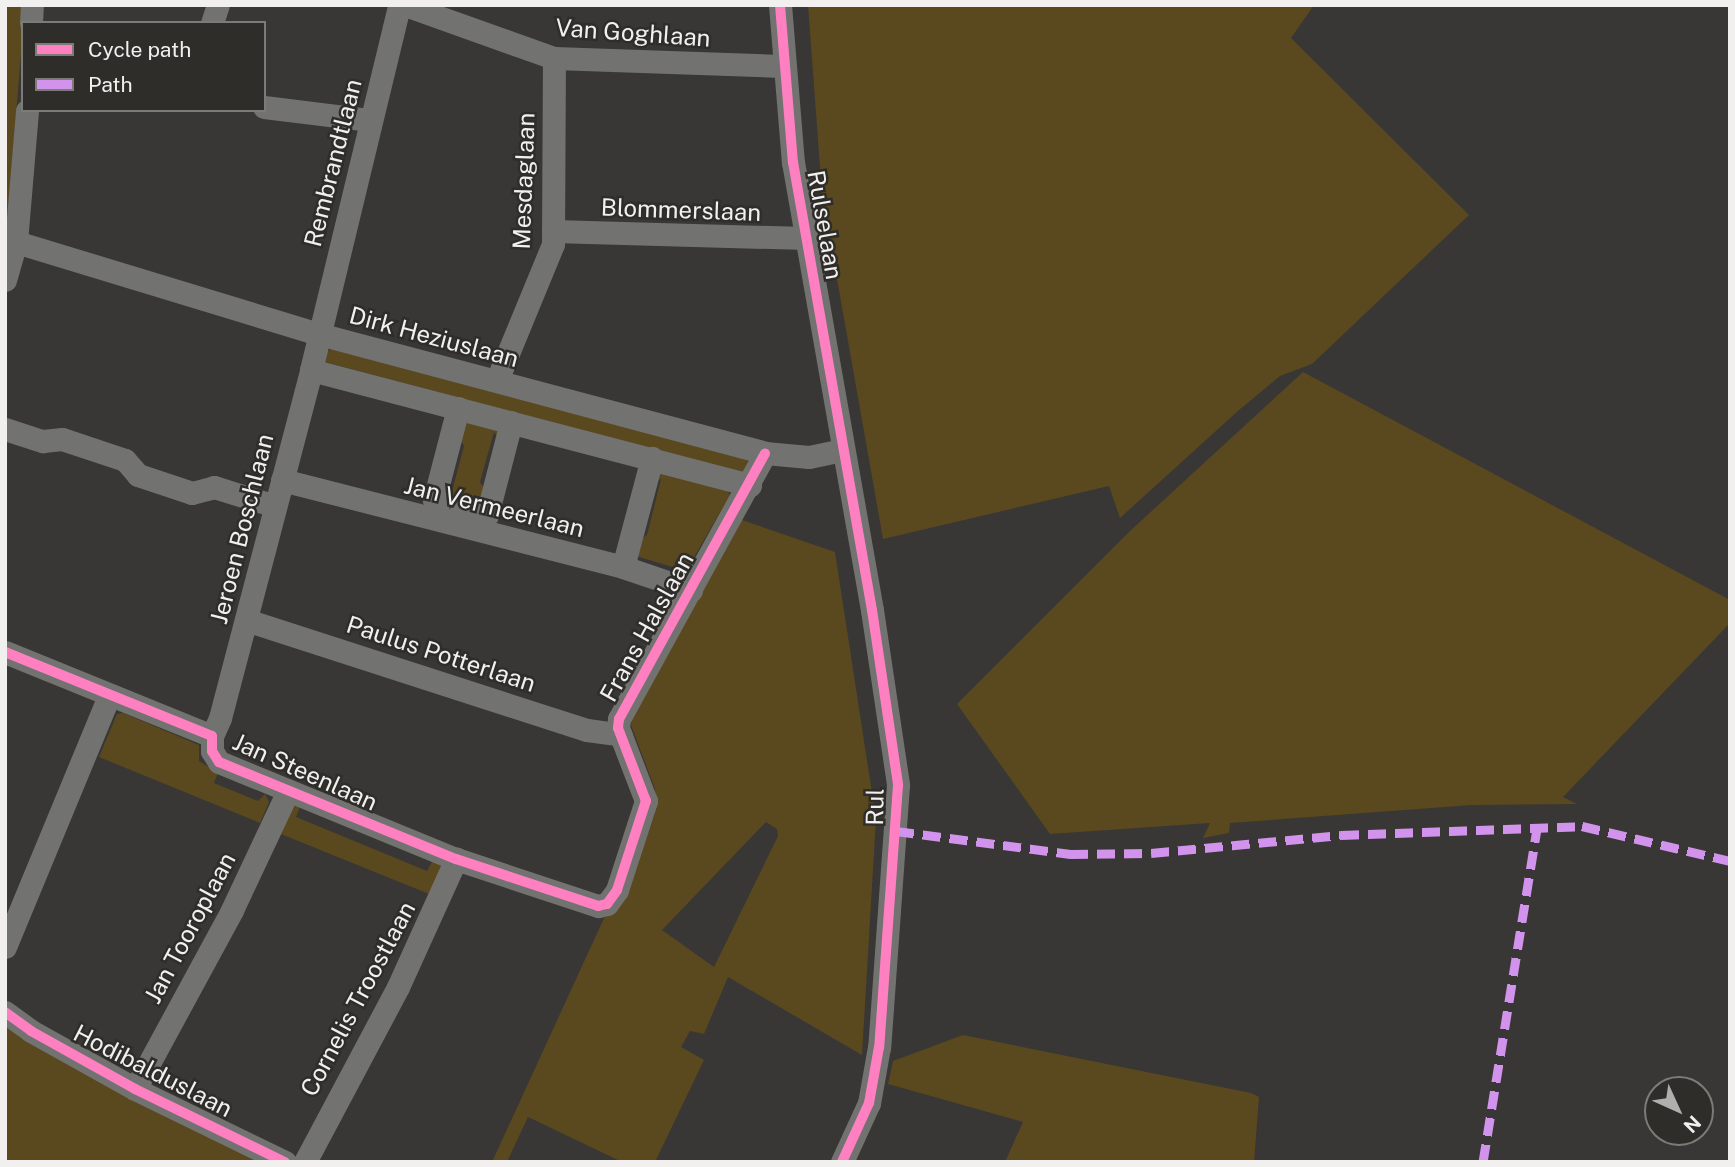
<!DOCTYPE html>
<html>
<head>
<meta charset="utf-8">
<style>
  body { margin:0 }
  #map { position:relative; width:1735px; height:1167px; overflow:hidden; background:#383735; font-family:"Public Sans",sans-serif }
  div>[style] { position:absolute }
  .green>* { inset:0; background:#5a481f }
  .minor>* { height:23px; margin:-11.5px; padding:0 11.5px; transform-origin:11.5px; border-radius:11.5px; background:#727271 }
  .quiet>* { height:9px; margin-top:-4.5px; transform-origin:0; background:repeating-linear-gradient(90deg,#d193ec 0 18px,transparent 0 27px) }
  .cycleway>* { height:10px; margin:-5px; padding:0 5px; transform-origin:5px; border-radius:5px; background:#ff80c0 }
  span { translate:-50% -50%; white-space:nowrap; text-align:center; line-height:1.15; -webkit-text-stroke:5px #2e2d2a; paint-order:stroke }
  .street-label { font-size:24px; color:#f1f0ee }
  .frame { position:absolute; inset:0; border:7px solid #f1f0ee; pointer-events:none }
  .legend { position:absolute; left:21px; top:21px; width:245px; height:91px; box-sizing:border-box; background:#2e2d2a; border:2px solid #7c7b78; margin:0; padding:9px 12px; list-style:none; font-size:21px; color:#f1f0ee }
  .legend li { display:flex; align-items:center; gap:14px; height:35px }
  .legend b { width:35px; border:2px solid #7c7b78 }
  .north { position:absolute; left:1644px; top:1076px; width:70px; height:70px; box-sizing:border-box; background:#2e2d2a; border:2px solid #7c7b78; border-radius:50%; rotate:135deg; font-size:19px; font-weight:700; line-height:28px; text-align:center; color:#f1f0ee }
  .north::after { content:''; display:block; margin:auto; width:24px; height:32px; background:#b0afad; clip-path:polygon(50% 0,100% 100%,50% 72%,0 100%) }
</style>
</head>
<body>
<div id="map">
  <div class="green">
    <div style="clip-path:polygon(5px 5px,25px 5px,5px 248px)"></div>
    <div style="clip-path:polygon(808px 5px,1314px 5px,1291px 38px,1469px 215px,1312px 364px,1280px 376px,1239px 410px,1120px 518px,1109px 486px,883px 539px,822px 194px)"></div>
    <div style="clip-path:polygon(335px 346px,747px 458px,748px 462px,743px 473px,325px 362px,327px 352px)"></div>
    <div style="clip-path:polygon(1303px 372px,1730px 600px,1730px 623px,1563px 797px,1577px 804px,1472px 805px,1230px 823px,1229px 833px,1203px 838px,1210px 823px,1050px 834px,957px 704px,1130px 531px)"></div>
    <div style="clip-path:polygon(461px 422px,495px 424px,501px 441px,494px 432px,480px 482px,489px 496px,482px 504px,449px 500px,444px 481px,452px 491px,464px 446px,455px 431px)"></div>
    <div style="clip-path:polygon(662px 472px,727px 490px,730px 495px,686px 571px,636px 556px,638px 541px,647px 535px,661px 479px,654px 481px)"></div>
    <div style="clip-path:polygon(evenodd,742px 520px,835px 552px,876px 819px,862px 1055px,728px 977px,704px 1034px,690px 1031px,681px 1047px,704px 1060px,655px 1162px,622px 1162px,528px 1117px,507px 1162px,492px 1162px,605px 916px,623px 902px,655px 813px,655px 789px,631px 725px,632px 715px,742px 520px,766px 822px,777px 829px,778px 836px,714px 967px,662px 930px,766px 822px)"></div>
    <div style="clip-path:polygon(123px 713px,199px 745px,199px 761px,218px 773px,214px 783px,258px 801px,265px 794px,269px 802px,260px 823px,99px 757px,117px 714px)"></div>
    <div style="clip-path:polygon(295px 804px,301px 804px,296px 817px,427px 871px,434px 858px,443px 866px,429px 894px,276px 832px)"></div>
    <div style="clip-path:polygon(5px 1021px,270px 1162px,5px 1162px)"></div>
    <div style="clip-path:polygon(963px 1035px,1251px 1093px,1259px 1097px,1254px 1162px,1005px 1162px,1023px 1122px,888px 1084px,893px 1061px)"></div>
  </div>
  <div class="minor">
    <div style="left:405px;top:5px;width:158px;rotate:19.6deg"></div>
    <div style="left:554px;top:58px;width:228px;rotate:2deg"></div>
    <div style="left:780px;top:5px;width:158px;rotate:85.3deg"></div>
    <div style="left:793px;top:162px;width:455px;rotate:80deg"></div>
    <div style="left:872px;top:610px;width:177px;rotate:81.5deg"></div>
    <div style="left:898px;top:785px;width:263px;rotate:94.1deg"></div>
    <div style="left:879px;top:1047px;width:57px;rotate:100.1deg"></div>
    <div style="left:869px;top:1103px;width:65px;rotate:114.6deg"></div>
    <div style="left:31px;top:23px;width:18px;rotate:-87deg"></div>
    <div style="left:212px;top:23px;width:19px;rotate:-72deg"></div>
    <div style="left:264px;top:107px;width:107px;rotate:7deg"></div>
    <div style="left:553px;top:231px;width:254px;rotate:1.6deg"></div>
    <div style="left:16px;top:242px;width:317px;rotate:16.9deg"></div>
    <div style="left:319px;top:334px;width:462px;rotate:14.9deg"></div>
    <div style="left:765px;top:453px;width:44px;rotate:5.2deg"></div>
    <div style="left:809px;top:457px;width:35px;rotate:-12deg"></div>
    <div style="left:5px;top:280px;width:40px;rotate:-74deg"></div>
    <div style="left:16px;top:242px;width:132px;rotate:-85.2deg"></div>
    <div style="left:311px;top:370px;width:454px;rotate:14.7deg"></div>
    <div style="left:497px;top:380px;width:147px;rotate:-67.6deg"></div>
    <div style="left:553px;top:244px;width:186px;rotate:-89.7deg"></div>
    <div style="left:458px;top:408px;width:95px;rotate:104.6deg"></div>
    <div style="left:434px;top:500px;width:55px;rotate:15.8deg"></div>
    <div style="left:487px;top:515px;width:96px;rotate:-75.5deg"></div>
    <div style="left:5px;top:429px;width:40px;rotate:18deg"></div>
    <div style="left:43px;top:441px;width:19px;rotate:-6deg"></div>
    <div style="left:62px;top:439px;width:66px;rotate:18.4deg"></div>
    <div style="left:125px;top:460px;width:20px;rotate:49deg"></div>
    <div style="left:138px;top:475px;width:57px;rotate:18.4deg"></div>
    <div style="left:192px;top:493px;width:23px;rotate:-15deg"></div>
    <div style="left:214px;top:487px;width:64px;rotate:17.3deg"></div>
    <div style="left:282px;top:480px;width:352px;rotate:14.3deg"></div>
    <div style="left:623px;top:567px;width:72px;rotate:18.7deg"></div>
    <div style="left:623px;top:567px;width:113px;rotate:-75.1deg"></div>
    <div style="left:246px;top:620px;width:358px;rotate:17.9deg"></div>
    <div style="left:587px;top:730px;width:34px;rotate:8deg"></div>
    <div style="left:5px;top:652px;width:223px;rotate:22.1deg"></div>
    <div style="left:212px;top:736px;width:15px;rotate:90deg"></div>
    <div style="left:212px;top:751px;width:13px;rotate:58deg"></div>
    <div style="left:219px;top:762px;width:256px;rotate:22.3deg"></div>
    <div style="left:456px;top:859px;width:150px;rotate:18.3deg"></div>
    <div style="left:598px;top:906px;width:9px;rotate:-13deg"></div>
    <div style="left:607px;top:904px;width:17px;rotate:-54deg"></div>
    <div style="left:617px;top:890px;width:94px;rotate:-72deg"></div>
    <div style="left:646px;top:801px;width:78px;rotate:-111deg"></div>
    <div style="left:618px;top:728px;width:9px;rotate:-84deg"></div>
    <div style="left:619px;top:719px;width:303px;rotate:-61.2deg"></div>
    <div style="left:212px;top:736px;width:20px;rotate:-66deg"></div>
    <div style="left:220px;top:718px;width:360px;rotate:-75.3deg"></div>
    <div style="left:311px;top:370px;width:375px;rotate:-76.4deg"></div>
    <div style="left:5px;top:947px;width:272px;rotate:-67.5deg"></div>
    <div style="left:5px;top:1012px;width:32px;rotate:36deg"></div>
    <div style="left:31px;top:1031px;width:119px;rotate:29.1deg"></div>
    <div style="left:135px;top:1089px;width:167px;rotate:26deg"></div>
    <div style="left:135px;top:1089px;width:204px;rotate:-61.5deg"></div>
    <div style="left:232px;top:910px;width:132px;rotate:-64.8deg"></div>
    <div style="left:305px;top:1162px;width:198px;rotate:-62deg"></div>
    <div style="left:398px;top:987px;width:141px;rotate:-65.6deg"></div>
  </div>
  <div class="quiet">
    <div style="left:896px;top:831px;width:176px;rotate:7.5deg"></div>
    <div style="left:1070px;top:854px;width:81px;rotate:-0.7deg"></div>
    <div style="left:1151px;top:853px;width:191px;rotate:-5.4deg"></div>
    <div style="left:1341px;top:835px;width:241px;rotate:-2.1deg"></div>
    <div style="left:1582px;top:826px;width:152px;rotate:13.3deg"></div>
    <div style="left:1483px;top:1162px;width:342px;rotate:-80.8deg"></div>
  </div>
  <div class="cycleway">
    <div style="left:780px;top:5px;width:158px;rotate:85.3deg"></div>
    <div style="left:793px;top:162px;width:455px;rotate:80deg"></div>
    <div style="left:872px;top:610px;width:177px;rotate:81.5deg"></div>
    <div style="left:898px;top:785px;width:263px;rotate:94.1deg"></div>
    <div style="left:879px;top:1047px;width:57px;rotate:100.1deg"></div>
    <div style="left:869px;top:1103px;width:65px;rotate:114.6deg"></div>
    <div style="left:5px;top:652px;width:223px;rotate:22.1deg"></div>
    <div style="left:212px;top:736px;width:15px;rotate:90deg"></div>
    <div style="left:212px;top:751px;width:13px;rotate:58deg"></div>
    <div style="left:219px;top:762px;width:256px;rotate:22.3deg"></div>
    <div style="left:456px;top:859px;width:150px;rotate:18.3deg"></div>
    <div style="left:598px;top:906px;width:9px;rotate:-13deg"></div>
    <div style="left:607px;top:904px;width:17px;rotate:-54deg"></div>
    <div style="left:617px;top:890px;width:94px;rotate:-72deg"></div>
    <div style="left:646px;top:801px;width:78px;rotate:-111deg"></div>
    <div style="left:618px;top:728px;width:9px;rotate:-84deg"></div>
    <div style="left:619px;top:719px;width:303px;rotate:-61.2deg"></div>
    <div style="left:5px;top:1012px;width:32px;rotate:36deg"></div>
    <div style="left:31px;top:1031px;width:119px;rotate:29.1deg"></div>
    <div style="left:135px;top:1089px;width:167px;rotate:26deg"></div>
  </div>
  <div class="street-label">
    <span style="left:633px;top:33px;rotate:4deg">Van Goghlaan</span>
    <span style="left:333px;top:163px;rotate:-76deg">Rembrandtlaan</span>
    <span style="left:524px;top:181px;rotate:-88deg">Mesdaglaan</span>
    <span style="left:681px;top:210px;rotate:2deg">Blommerslaan</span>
    <span style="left:825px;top:225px;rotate:80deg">Rulselaan</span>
    <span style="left:434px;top:337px;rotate:15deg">Dirk Heziuslaan</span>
    <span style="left:494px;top:507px;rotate:14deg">Jan Vermeerlaan</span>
    <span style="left:242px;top:529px;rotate:-76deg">Jeroen Boschlaan</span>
    <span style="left:647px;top:627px;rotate:-61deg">Frans Halslaan</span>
    <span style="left:441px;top:654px;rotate:18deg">Paulus Potterlaan</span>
    <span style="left:305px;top:772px;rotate:24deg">Jan Steenlaan</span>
    <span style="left:875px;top:807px;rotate:-89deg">Rul</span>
    <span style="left:190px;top:928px;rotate:-62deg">Jan Tooroplaan</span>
    <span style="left:358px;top:999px;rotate:-62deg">Cornelis Troostlaan</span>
    <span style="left:153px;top:1071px;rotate:27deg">Hodibalduslaan</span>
  </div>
  <div class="frame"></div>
  <ul class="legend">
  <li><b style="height:9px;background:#ff80c0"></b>Cycle path</li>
  <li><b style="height:9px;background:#d193ec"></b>Path</li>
  </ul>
  <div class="north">N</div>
</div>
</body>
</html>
